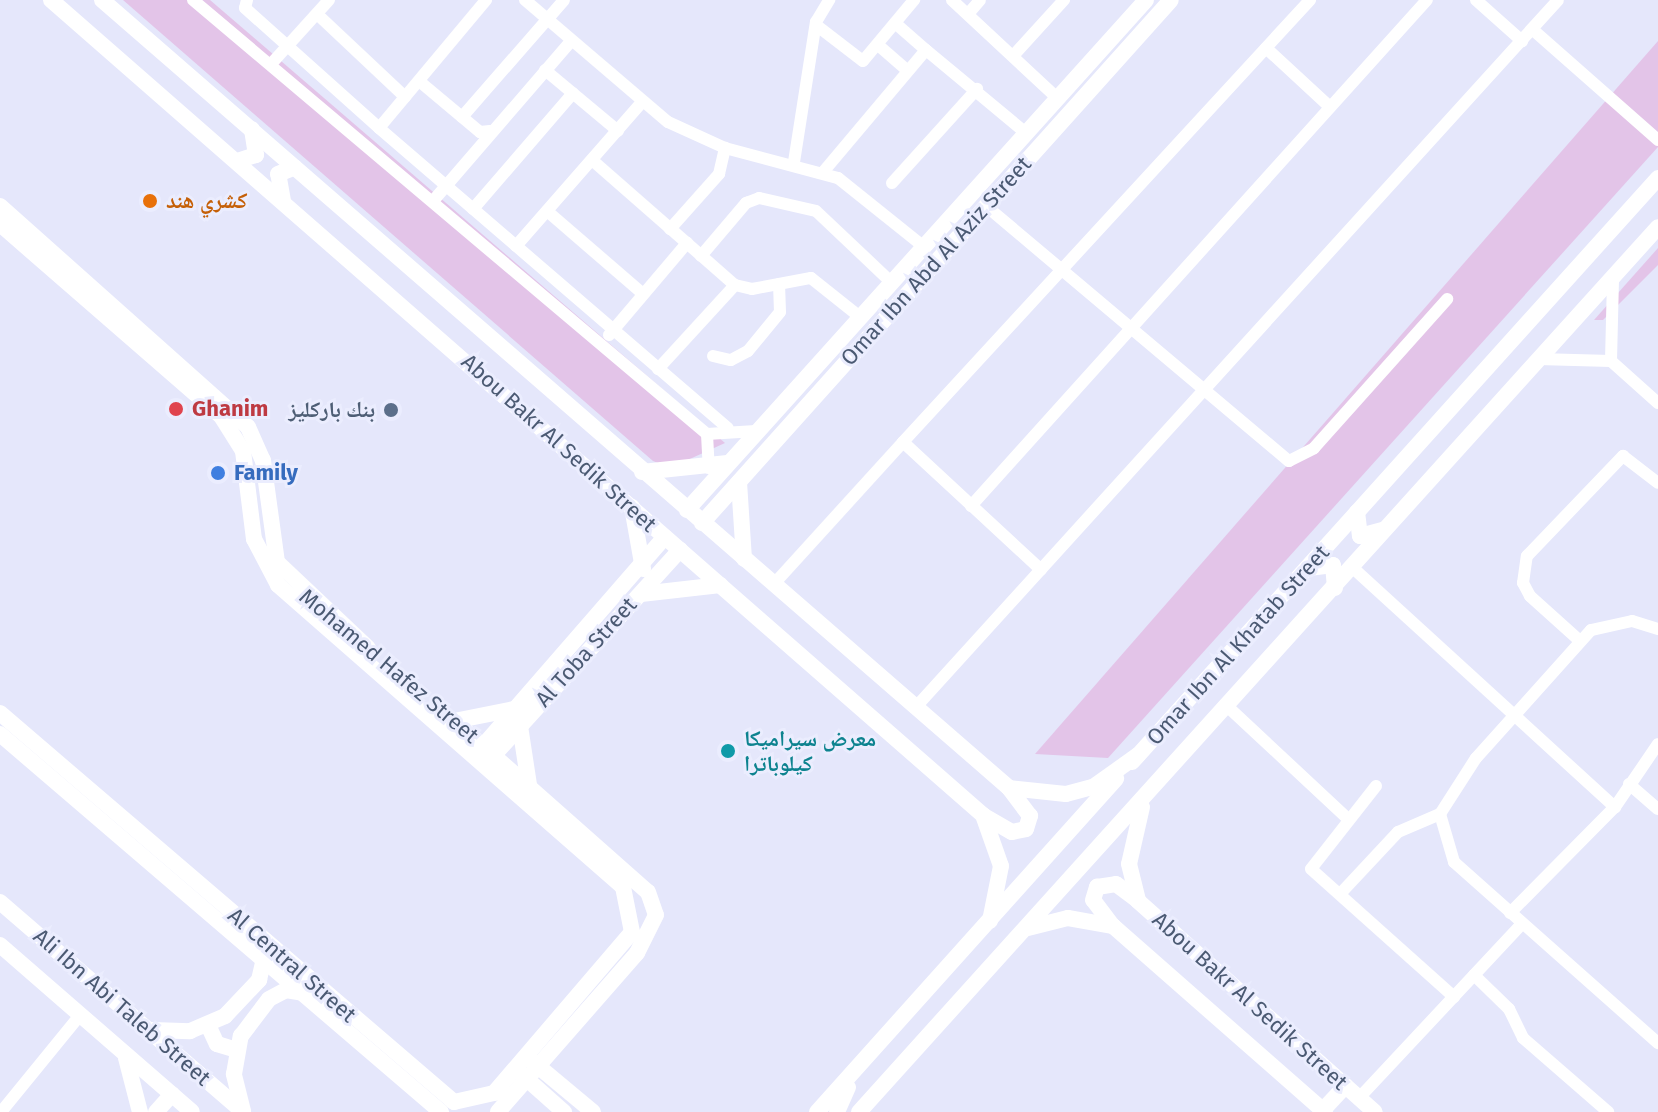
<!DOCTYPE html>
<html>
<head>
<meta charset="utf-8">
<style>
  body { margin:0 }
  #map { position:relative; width:1658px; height:1112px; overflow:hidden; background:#e5e7fb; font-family:"Fira Sans","Noto Naskh Arabic",sans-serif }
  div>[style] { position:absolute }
  .green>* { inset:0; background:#e3c4e8 }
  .street>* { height:12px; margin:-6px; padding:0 6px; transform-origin:6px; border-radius:6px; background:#fff }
  .secondary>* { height:16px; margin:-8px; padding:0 8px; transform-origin:8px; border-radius:8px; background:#fff }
  .dots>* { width:22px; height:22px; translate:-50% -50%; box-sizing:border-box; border:4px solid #ebedfe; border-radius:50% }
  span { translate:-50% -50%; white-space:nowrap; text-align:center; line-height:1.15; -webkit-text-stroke:6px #ebedfe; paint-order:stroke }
  .food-label { font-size:22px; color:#c56008; font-weight:700 }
  .left { translate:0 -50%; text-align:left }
  .street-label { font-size:22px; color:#4b5a73 }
  .health-label { font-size:22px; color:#be3a42; font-weight:700 }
  .service-label { font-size:22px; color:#4e5e75; font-weight:700 }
  .right { translate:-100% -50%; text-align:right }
  .shop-label { font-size:22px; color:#366cbe; font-weight:700 }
  .culture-label { font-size:22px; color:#0d838f; font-weight:700 }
</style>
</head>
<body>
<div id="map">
  <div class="green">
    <div style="clip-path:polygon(123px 0,210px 0,725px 443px,670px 468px,653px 461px)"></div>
    <div style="clip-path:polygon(1658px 41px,1658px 147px,1108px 758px,1035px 754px)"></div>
    <div style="clip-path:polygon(1658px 248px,1658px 265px,1603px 320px,1594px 320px)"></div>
  </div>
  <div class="street">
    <div style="left:193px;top:0;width:673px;rotate:40.18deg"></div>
    <div style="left:707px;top:434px;width:49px;rotate:-3.5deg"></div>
    <div style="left:247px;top:0;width:8px;rotate:104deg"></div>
    <div style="left:245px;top:8px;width:180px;rotate:41.8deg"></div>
    <div style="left:379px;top:128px;width:460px;rotate:40.7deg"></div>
    <div style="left:525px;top:0;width:188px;rotate:40.5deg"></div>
    <div style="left:668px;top:122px;width:63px;rotate:24.5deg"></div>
    <div style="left:725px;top:148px;width:117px;rotate:14.9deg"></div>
    <div style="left:838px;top:178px;width:109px;rotate:38.7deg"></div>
    <div style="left:952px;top:0;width:144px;rotate:43deg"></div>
    <div style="left:1476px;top:0;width:62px;rotate:41.7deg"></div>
    <div style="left:317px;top:14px;width:121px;rotate:43.3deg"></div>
    <div style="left:968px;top:14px;width:18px;rotate:-49deg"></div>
    <div style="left:895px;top:23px;width:41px;rotate:41.1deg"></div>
    <div style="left:816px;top:25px;width:59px;rotate:37.5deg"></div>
    <div style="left:863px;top:61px;width:80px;rotate:-50.1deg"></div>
    <div style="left:1532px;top:29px;width:168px;rotate:41.4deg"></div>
    <div style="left:878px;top:45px;width:37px;rotate:41deg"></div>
    <div style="left:1266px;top:48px;width:87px;rotate:42.7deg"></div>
    <div style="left:1013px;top:56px;width:76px;rotate:-47.7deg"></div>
    <div style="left:272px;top:63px;width:85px;rotate:-47.9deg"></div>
    <div style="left:545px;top:70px;width:95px;rotate:39.9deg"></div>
    <div style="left:419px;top:81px;width:80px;rotate:39.9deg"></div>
    <div style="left:480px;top:132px;width:10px;rotate:-6deg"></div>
    <div style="left:462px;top:117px;width:155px;rotate:-48.9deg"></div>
    <div style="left:379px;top:128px;width:167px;rotate:-50.1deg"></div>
    <div style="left:592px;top:160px;width:190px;rotate:41.2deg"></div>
    <div style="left:735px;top:285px;width:17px;rotate:13deg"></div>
    <div style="left:752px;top:289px;width:60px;rotate:-10.6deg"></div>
    <div style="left:811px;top:278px;width:63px;rotate:38.5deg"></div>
    <div style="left:794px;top:162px;width:142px;rotate:-81.1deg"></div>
    <div style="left:816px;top:22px;width:26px;rotate:-59deg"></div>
    <div style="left:824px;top:171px;width:158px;rotate:-49.9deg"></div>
    <div style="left:926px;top:50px;width:130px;rotate:39.7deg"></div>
    <div style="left:892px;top:183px;width:127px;rotate:-47.9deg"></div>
    <div style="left:433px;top:201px;width:211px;rotate:-49.2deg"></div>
    <div style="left:986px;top:206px;width:396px;rotate:40.1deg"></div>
    <div style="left:1289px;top:461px;width:28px;rotate:-27deg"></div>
    <div style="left:1314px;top:448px;width:200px;rotate:-48.2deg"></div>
    <div style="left:473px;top:209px;width:153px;rotate:-49.2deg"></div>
    <div style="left:547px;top:211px;width:127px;rotate:40.8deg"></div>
    <div style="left:670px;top:229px;width:74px;rotate:-48.3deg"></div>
    <div style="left:719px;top:174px;width:27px;rotate:-77deg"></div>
    <div style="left:516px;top:246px;width:191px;rotate:-48.8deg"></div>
    <div style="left:701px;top:256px;width:70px;rotate:-49.7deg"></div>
    <div style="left:746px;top:203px;width:14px;rotate:-21deg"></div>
    <div style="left:759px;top:198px;width:58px;rotate:12.8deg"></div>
    <div style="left:816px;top:211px;width:103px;rotate:43.4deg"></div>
    <div style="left:609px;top:335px;width:121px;rotate:-49.7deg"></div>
    <div style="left:713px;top:356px;width:18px;rotate:13deg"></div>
    <div style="left:731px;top:360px;width:19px;rotate:-28deg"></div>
    <div style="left:748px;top:351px;width:50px;rotate:-50.6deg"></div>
    <div style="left:780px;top:312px;width:28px;rotate:-92deg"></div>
    <div style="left:1538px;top:359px;width:73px;rotate:1.6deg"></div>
    <div style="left:1611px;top:361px;width:84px;rotate:-88.6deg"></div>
    <div style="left:1611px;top:361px;width:63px;rotate:41.8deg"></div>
    <div style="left:658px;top:369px;width:114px;rotate:-47.5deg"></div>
    <div style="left:707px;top:434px;width:34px;rotate:87deg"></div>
    <div style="left:903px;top:442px;width:601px;rotate:-47.36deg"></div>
    <div style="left:971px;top:506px;width:681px;rotate:-47.98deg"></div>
    <div style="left:1353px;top:568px;width:355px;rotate:42.4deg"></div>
    <div style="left:773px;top:585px;width:193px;rotate:-47.7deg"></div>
    <div style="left:903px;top:442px;width:188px;rotate:42.8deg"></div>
    <div style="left:1658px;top:629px;width:27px;rotate:-163deg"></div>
    <div style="left:1632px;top:621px;width:42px;rotate:167.6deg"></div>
    <div style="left:1591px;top:630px;width:172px;rotate:131.9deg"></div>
    <div style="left:1476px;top:758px;width:67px;rotate:122.7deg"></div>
    <div style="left:1440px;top:814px;width:50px;rotate:73.7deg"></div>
    <div style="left:1454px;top:862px;width:273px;rotate:41.6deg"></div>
    <div style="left:1580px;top:641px;width:67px;rotate:-138deg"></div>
    <div style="left:1530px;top:596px;width:15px;rotate:-118deg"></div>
    <div style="left:1523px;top:583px;width:27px;rotate:-82deg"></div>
    <div style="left:1527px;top:556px;width:139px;rotate:-46.2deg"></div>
    <div style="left:1623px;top:456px;width:44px;rotate:37.6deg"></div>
    <div style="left:1228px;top:707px;width:164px;rotate:43deg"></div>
    <div style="left:915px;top:708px;width:956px;rotate:-47.75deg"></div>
    <div style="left:1629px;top:784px;width:38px;rotate:41deg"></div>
    <div style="left:1376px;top:786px;width:105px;rotate:128.1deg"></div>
    <div style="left:1311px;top:869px;width:192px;rotate:41.8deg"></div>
    <div style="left:1340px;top:894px;width:85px;rotate:-46.9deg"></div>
    <div style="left:1398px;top:832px;width:46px;rotate:-23.2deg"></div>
    <div style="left:1510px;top:913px;width:149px;rotate:-45.3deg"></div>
    <div style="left:1615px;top:807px;width:76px;rotate:-55.7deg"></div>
    <div style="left:1474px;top:975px;width:49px;rotate:44.2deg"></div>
    <div style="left:1509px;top:1009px;width:32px;rotate:64deg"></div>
    <div style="left:1523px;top:1038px;width:113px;rotate:41deg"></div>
    <div style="left:1359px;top:1098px;width:238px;rotate:-46.9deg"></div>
    <div style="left:1px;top:1112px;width:125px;rotate:-50.8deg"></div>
  </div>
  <div class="secondary">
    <div style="left:51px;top:0;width:1238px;rotate:41.17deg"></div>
    <div style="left:983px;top:815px;width:54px;rotate:70.6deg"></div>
    <div style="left:1001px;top:866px;width:56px;rotate:101.3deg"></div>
    <div style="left:102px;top:0;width:1201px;rotate:40.98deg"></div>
    <div style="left:1009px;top:788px;width:57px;rotate:6deg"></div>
    <div style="left:1066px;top:794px;width:28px;rotate:-15deg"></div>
    <div style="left:1093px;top:787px;width:55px;rotate:-35.4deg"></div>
    <div style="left:237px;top:161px;width:20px;rotate:-18deg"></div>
    <div style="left:256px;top:155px;width:26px;rotate:-99deg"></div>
    <div style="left:283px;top:201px;width:27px;rotate:-100deg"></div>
    <div style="left:278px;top:174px;width:18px;rotate:-22deg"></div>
    <div style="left:0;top:206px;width:332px;rotate:41.7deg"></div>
    <div style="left:248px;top:427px;width:36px;rotate:66deg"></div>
    <div style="left:263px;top:460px;width:103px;rotate:82.2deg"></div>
    <div style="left:277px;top:562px;width:125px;rotate:43.4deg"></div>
    <div style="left:0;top:224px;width:293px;rotate:41deg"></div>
    <div style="left:221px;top:416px;width:41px;rotate:57.8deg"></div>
    <div style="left:243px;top:451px;width:89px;rotate:82.9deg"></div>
    <div style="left:254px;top:539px;width:52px;rotate:62.4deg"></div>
    <div style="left:278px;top:585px;width:459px;rotate:41.2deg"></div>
    <div style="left:623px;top:887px;width:46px;rotate:78.7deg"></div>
    <div style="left:632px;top:932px;width:212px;rotate:130.6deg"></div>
    <div style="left:494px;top:1093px;width:41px;rotate:167.3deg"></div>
    <div style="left:454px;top:1102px;width:598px;rotate:-139.41deg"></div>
    <div style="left:642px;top:472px;width:86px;rotate:-6deg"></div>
    <div style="left:739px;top:482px;width:77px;rotate:86.3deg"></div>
    <div style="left:632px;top:507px;width:63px;rotate:79.9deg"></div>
    <div style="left:687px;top:510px;width:686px;rotate:-48.01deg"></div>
    <div style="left:1357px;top:512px;width:24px;rotate:83deg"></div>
    <div style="left:1360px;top:536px;width:24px;rotate:-15deg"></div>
    <div style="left:702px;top:523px;width:702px;rotate:-48.12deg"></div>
    <div style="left:1309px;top:568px;width:24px;rotate:-7deg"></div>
    <div style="left:1333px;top:565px;width:23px;rotate:85deg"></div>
    <div style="left:641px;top:594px;width:80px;rotate:-6.5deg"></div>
    <div style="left:454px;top:721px;width:61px;rotate:-11.3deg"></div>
    <div style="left:459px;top:725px;width:252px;rotate:41.5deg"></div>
    <div style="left:648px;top:892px;width:24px;rotate:71deg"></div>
    <div style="left:656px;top:915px;width:42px;rotate:116.6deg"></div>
    <div style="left:637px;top:953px;width:211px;rotate:131.2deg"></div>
    <div style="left:520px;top:726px;width:60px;rotate:81.3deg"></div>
    <div style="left:0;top:734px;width:581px;rotate:40.6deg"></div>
    <div style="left:483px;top:746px;width:277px;rotate:-49deg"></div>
    <div style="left:494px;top:755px;width:277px;rotate:-47.8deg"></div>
    <div style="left:1132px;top:762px;width:786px;rotate:-47.99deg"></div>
    <div style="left:1142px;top:807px;width:58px;rotate:102.8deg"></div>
    <div style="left:1129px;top:864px;width:38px;rotate:76deg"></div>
    <div style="left:1138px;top:901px;width:317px;rotate:41.7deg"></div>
    <div style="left:984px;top:816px;width:32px;rotate:30deg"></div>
    <div style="left:1012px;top:832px;width:14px;rotate:-12deg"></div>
    <div style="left:1026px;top:829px;width:14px;rotate:-73deg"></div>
    <div style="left:1030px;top:816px;width:35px;rotate:-127deg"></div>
    <div style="left:0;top:902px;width:321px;rotate:40.8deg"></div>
    <div style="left:1112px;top:925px;width:31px;rotate:-127deg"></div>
    <div style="left:1093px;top:900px;width:14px;rotate:-73deg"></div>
    <div style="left:1097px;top:887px;width:19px;rotate:-9deg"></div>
    <div style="left:1116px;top:884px;width:26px;rotate:37deg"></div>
    <div style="left:1028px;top:928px;width:41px;rotate:-14deg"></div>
    <div style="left:1068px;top:918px;width:46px;rotate:10.1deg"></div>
    <div style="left:1113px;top:926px;width:282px;rotate:41.3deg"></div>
    <div style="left:0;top:945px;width:254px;rotate:41deg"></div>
    <div style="left:208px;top:1025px;width:21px;rotate:65deg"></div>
    <div style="left:217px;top:1044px;width:21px;rotate:17deg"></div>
    <div style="left:152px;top:1030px;width:38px;rotate:2deg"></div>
    <div style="left:190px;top:1031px;width:38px;rotate:-23deg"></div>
    <div style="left:225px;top:1016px;width:50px;rotate:-46.6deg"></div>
    <div style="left:259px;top:980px;width:23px;rotate:-77deg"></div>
    <div style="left:126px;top:1058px;width:56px;rotate:75.5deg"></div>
    <div style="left:533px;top:1062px;width:78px;rotate:39.8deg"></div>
    <div style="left:520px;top:1073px;width:59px;rotate:41.6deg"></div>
    <div style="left:1323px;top:1110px;width:33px;rotate:-47deg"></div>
    <div style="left:243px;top:1111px;width:38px;rotate:-104deg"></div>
    <div style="left:234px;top:1074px;width:39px;rotate:-80deg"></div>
    <div style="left:241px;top:1036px;width:46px;rotate:-52.9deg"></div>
    <div style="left:269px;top:999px;width:19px;rotate:-28deg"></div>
    <div style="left:286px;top:990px;width:17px;rotate:10deg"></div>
    <div style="left:156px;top:1112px;width:24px;rotate:-48deg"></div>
    <div style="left:817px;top:1112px;width:448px;rotate:-48.1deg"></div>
    <div style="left:837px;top:1112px;width:27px;rotate:-66deg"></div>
    <div style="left:859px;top:1112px;width:1192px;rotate:-47.92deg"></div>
  </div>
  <div class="dots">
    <div style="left:150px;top:201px;background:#e8710a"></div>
    <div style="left:176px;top:409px;background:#e0444e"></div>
    <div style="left:391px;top:410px;background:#5c6f8a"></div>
    <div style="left:218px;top:473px;background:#3f7fe0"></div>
    <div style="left:728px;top:751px;background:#0f9aa8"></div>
  </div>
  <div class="food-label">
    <span class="left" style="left:166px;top:201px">كشري هند</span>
  </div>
  <div class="street-label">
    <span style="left:936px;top:261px;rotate:-48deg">Omar Ibn Abd Al Aziz Street</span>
    <span style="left:559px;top:443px;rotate:42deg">Abou Bakr Al Sedik Street</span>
    <span style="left:1238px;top:645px;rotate:-48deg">Omar Ibn Al Khatab Street</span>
    <span style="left:586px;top:652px;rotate:-48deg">Al Toba Street</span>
    <span style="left:389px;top:666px;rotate:40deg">Mohamed Hafez Street</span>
    <span style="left:292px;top:965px;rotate:41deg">Al Central Street</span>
    <span style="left:1250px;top:1001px;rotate:42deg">Abou Bakr Al Sedik Street</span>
    <span style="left:122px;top:1007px;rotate:41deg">Ali Ibn Abi Taleb Street</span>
  </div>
  <div class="health-label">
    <span class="left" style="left:192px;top:409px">Ghanim</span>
  </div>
  <div class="service-label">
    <span class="right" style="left:375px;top:410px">بنك باركليز</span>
  </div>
  <div class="shop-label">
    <span class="left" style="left:234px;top:473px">Family</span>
  </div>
  <div class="culture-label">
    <span class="left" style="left:744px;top:751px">معرض سيراميكا<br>كيلوباترا</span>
  </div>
</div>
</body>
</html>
